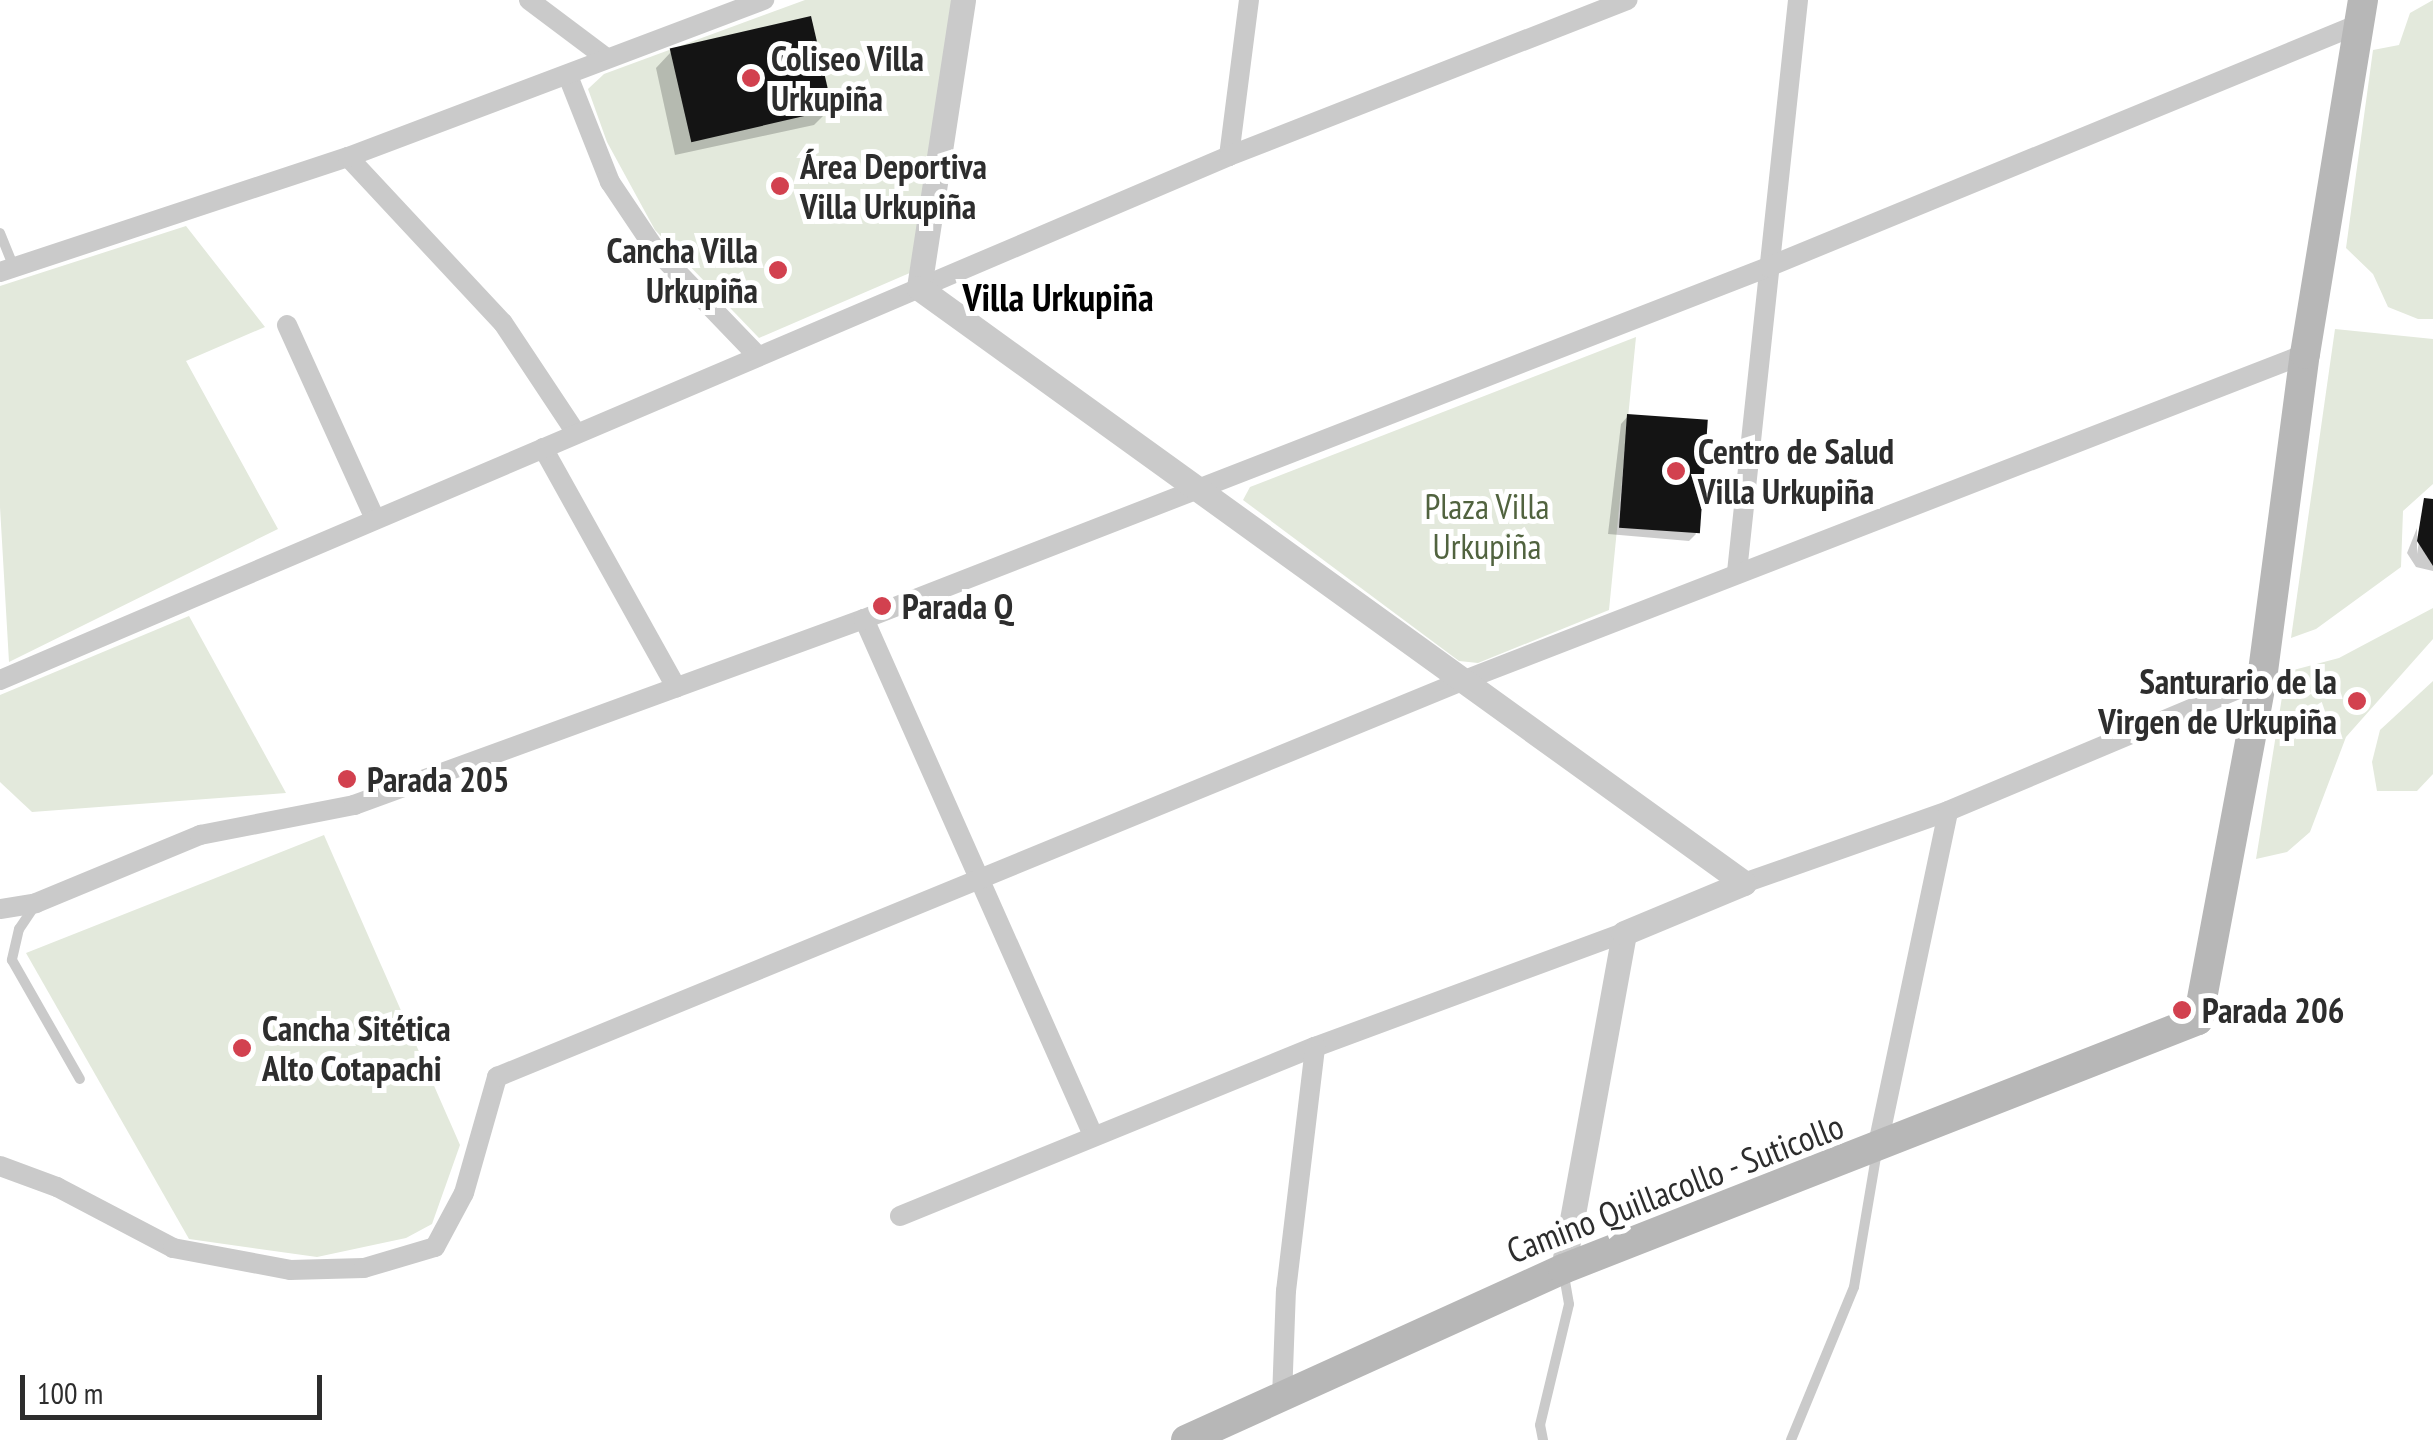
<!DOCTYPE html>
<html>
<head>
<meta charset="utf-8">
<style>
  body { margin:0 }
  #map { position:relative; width:2433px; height:1440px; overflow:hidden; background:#fff; font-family:"PT Sans Narrow",sans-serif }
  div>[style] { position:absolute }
  .green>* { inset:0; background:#e3e9dc }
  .shadow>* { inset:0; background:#0003 }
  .building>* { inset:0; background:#141414; transform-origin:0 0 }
  .service>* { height:10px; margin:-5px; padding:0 5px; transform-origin:5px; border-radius:5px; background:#cacaca }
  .minor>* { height:20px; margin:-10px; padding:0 10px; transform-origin:10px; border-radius:10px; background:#cacaca }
  .tertiary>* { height:25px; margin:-12.5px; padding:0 12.5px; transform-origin:12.5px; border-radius:12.5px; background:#cacaca }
  .secondary>* { height:30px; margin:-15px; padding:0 15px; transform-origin:15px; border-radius:15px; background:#b7b7b7 }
  .dots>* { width:28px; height:28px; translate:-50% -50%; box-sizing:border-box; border:5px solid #fff; border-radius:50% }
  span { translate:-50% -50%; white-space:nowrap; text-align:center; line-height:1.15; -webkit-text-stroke:10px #fff; paint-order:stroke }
  .poi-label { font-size:35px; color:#2d2d2d; font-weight:700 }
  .left { translate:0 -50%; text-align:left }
  .right { translate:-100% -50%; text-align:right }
  .park-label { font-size:35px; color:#51633f }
  .street-label { font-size:35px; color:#2d2d2d }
  .neighbourhood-label { font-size:38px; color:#000; font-weight:700 }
  .scale { position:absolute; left:20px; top:1375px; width:302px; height:45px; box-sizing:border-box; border:5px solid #2d2d2d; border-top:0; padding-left:12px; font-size:30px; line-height:35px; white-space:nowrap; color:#2d2d2d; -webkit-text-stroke:8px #fff; paint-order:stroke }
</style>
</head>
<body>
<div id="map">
  <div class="green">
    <div style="clip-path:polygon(805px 0,953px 0,919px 269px,759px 338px,655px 230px,607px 142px,588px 89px,604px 74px)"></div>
    <div style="clip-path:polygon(2433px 0,2433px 319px,2418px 319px,2388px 307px,2373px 274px,2346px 248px,2373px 50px,2399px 45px,2410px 13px)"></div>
    <div style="clip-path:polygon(186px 226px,265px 327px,186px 361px,278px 529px,9px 662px,0 507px,0 286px)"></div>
    <div style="clip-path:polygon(2335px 329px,2433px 339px,2433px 484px,2403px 511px,2401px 567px,2316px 629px,2291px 638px)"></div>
    <div style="clip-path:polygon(1636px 337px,1609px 610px,1478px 663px,1459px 661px,1243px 500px,1250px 487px)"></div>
    <div style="clip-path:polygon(2433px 608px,2433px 639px,2346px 737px,2310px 832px,2287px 852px,2256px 859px,2286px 672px,2339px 658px)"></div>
    <div style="clip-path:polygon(189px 616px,286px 793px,32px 812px,0 782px,0 695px)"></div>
    <div style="clip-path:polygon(2433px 681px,2433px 774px,2417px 791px,2377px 791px,2372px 762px,2380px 730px)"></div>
    <div style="clip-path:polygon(324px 835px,460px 1145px,432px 1224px,406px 1238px,317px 1257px,189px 1239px,26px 953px)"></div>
  </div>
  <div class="shadow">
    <div style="clip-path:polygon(671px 52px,829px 110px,814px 125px,675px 155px,656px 68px)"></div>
    <div style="clip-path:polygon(1628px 416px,1696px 534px,1689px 541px,1608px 534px,1621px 424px)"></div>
    <div style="clip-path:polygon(2433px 515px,2433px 571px,2416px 567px,2407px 553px,2417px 528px,2417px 554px,2422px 522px)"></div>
  </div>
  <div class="building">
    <div style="left:811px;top:16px;width:96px;height:145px;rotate:77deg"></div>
    <div style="left:1627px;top:414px;width:81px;height:114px;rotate:4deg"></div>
    <div style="clip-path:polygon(2424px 498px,2433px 499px,2433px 566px,2417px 541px)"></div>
  </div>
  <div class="service">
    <div style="left:0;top:233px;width:38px;rotate:68deg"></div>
    <div style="left:36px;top:904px;width:30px;rotate:124deg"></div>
    <div style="left:19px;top:929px;width:32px;rotate:103deg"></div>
    <div style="left:12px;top:960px;width:137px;rotate:60.3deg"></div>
    <div style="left:1543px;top:1440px;width:15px;rotate:-101deg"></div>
    <div style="left:1540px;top:1425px;width:124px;rotate:-76.5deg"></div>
    <div style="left:1569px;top:1304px;width:29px;rotate:-100deg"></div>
    <div style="left:1791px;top:1440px;width:165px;rotate:-67.6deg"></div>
    <div style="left:1854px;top:1287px;width:138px;rotate:-80.4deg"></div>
  </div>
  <div class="minor">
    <div style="left:529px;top:0;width:95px;rotate:36.9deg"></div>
    <div style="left:568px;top:76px;width:114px;rotate:68.4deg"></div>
    <div style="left:610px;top:182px;width:81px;rotate:56.1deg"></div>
    <div style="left:655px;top:249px;width:146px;rotate:46.1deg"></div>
    <div style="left:1229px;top:156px;width:157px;rotate:-82.7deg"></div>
    <div style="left:348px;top:157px;width:227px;rotate:47deg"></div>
    <div style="left:503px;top:323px;width:132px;rotate:56.4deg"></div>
    <div style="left:0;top:272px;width:367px;rotate:-18.3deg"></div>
    <div style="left:348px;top:157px;width:445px;rotate:-20.7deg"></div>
    <div style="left:287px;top:325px;width:213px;rotate:65.6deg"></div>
    <div style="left:543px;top:448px;width:274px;rotate:60.9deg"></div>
    <div style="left:1737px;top:572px;width:575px;rotate:-83.91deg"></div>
    <div style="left:864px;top:619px;width:565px;rotate:66.07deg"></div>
    <div style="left:0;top:680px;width:1336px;rotate:-23.09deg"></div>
    <div style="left:1229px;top:156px;width:428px;rotate:-21.4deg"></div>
    <div style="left:1744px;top:883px;width:216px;rotate:-19.4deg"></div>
    <div style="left:1948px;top:811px;width:341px;rotate:-22.8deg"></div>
    <div style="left:0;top:909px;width:36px;rotate:-9deg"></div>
    <div style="left:36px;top:903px;width:178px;rotate:-22.5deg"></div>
    <div style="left:200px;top:835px;width:157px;rotate:-11deg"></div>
    <div style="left:354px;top:805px;width:543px;rotate:-20.04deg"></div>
    <div style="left:864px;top:619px;width:970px;rotate:-21.27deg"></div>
    <div style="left:1768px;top:267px;width:639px;rotate:-22.35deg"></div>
    <div style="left:1877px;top:1149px;width:345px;rotate:-78.1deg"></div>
    <div style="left:0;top:1166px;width:61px;rotate:20.2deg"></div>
    <div style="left:57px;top:1187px;width:131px;rotate:27.7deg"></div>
    <div style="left:173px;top:1248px;width:119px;rotate:10.6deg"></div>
    <div style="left:290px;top:1270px;width:74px;rotate:-1.5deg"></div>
    <div style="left:364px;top:1268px;width:74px;rotate:-16.5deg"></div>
    <div style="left:435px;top:1247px;width:61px;rotate:-61.8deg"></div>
    <div style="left:464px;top:1193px;width:121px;rotate:-74.1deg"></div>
    <div style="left:497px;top:1077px;width:1043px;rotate:-22.31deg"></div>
    <div style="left:1462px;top:681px;width:904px;rotate:-21.2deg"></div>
    <div style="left:900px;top:1216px;width:448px;rotate:-22.2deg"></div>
    <div style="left:1315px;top:1047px;width:329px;rotate:-20.3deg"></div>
    <div style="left:1282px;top:1398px;width:107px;rotate:-87.9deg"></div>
    <div style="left:1286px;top:1291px;width:246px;rotate:-83.2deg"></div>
  </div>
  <div class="tertiary">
    <div style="left:963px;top:0;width:291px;rotate:98.7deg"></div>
    <div style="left:919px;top:288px;width:1017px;rotate:35.8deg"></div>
    <div style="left:1563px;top:1269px;width:341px;rotate:-79.7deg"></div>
    <div style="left:1624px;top:933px;width:130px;rotate:-22.6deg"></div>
  </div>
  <div class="secondary">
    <div style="left:1186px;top:1440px;width:414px;rotate:-24.4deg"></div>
    <div style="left:1563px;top:1269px;width:682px;rotate:-21.41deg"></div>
    <div style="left:2198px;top:1020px;width:347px;rotate:-79.4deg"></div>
    <div style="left:2262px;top:679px;width:328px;rotate:-82.5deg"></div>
    <div style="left:2305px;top:354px;width:359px;rotate:-80.7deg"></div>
  </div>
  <div class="dots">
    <div style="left:751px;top:78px;background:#d2414f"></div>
    <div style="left:780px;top:186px;background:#d2414f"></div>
    <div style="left:778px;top:270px;background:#d2414f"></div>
    <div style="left:1676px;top:471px;background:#d2414f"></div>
    <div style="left:882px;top:606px;background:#d2414f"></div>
    <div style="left:2357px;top:701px;background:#d2414f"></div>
    <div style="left:347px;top:779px;background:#d2414f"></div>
    <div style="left:2182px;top:1010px;background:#d2414f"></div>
    <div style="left:242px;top:1048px;background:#d2414f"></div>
  </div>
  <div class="poi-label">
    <span class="left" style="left:771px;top:78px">Coliseo Villa<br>Urkupiña</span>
    <span class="left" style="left:800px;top:186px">Área Deportiva<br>Villa Urkupiña</span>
    <span class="right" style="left:758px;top:270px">Cancha Villa<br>Urkupiña</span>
    <span class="left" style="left:1698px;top:471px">Centro de Salud<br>Villa Urkupiña</span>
    <span class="left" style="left:902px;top:606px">Parada Q</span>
    <span class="right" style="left:2337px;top:701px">Santurario de la<br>Virgen de Urkupiña</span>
    <span class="left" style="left:367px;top:779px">Parada 205</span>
    <span class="left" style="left:2202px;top:1010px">Parada 206</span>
    <span class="left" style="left:262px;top:1048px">Cancha Sitética<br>Alto Cotapachi</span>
  </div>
  <div class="park-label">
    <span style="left:1487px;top:526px">Plaza Villa<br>Urkupiña</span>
  </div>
  <div class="street-label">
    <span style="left:1675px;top:1188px;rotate:-21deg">Camino Quillacollo - Suticollo</span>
  </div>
  <div class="neighbourhood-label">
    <span style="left:1058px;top:297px">Villa Urkupiña</span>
  </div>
  <div class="scale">100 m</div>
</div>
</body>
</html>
